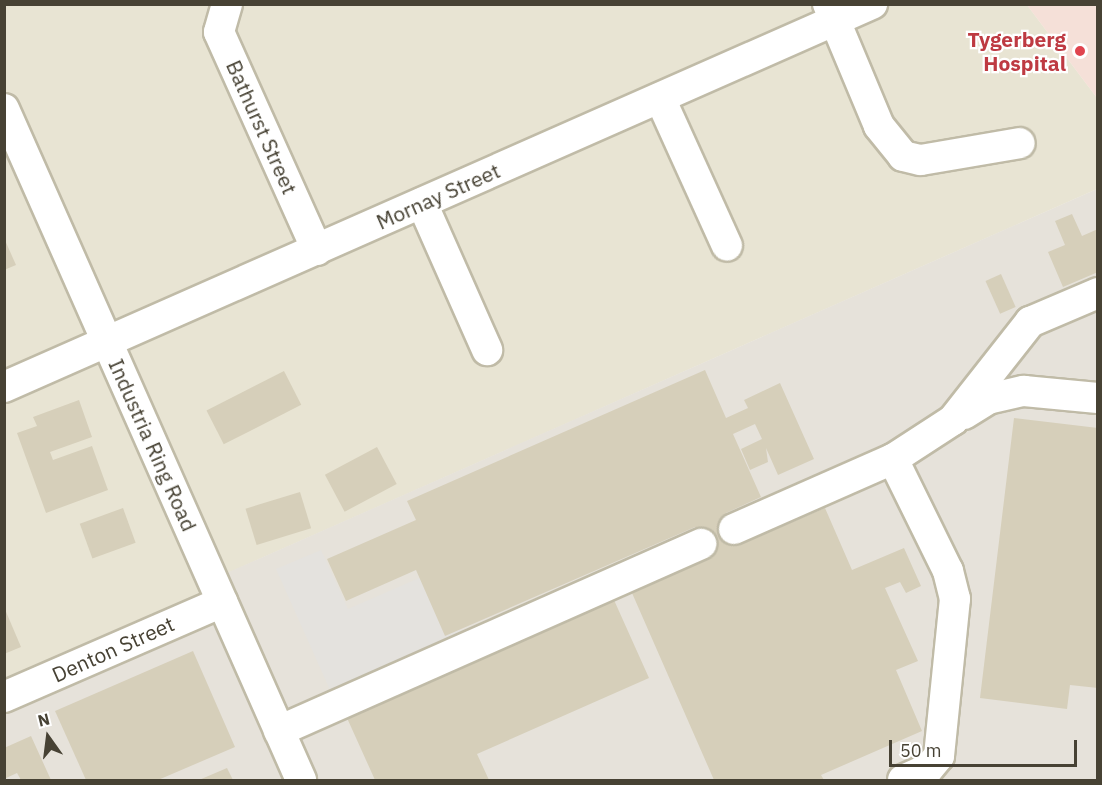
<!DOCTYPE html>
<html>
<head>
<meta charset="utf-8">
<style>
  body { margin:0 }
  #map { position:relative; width:1102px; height:785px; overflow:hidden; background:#f4f1e5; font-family:"IBM Plex Sans",sans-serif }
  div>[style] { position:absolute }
  .residential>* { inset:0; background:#e8e4d3 }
  .industrial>* { inset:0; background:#e6e2da }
  .medical>* { inset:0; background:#f5e0d8 }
  .parking>* { inset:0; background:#e4e2de }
  .building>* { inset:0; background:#d6cfba; transform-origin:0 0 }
  .roads { filter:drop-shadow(2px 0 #c0bba7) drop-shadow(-2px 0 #c0bba7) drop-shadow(0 2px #c0bba7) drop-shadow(0 -2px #c0bba7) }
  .minor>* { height:30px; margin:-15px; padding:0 15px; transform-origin:15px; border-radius:15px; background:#fff }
  .dots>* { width:16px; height:16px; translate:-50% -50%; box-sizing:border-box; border:3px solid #fff; border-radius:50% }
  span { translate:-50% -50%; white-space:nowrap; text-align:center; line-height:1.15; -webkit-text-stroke:4.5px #fff; paint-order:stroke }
  .health-label { font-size:21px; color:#be3a42; font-weight:700 }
  .right { translate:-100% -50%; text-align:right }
  .street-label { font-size:21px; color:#474234 }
  .frame { position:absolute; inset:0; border:6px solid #474234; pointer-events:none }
  .north { position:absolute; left:18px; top:707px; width:60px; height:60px; -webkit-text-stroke:4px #fff; paint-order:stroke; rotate:346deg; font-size:16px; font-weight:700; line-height:24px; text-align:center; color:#474234 }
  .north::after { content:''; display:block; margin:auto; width:21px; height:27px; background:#474234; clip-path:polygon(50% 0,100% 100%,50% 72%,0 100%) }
  .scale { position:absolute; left:889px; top:740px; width:188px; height:27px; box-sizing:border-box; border:3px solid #474234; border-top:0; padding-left:8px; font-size:18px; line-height:21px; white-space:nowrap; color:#474234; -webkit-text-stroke:4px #fff; paint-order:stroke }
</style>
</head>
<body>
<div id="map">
  <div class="residential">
    <div style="clip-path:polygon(5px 5px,1027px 5px,1097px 98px,1097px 189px,214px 579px,223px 602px,5px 698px)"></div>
  </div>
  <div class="industrial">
    <div style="clip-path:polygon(1097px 189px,1097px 780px,5px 780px,4px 698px,223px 602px,213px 579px)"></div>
  </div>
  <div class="medical">
    <div style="clip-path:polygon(1027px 5px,1097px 5px,1097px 98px)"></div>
  </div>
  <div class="parking">
    <div style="clip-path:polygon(321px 550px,348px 609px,435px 571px,462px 632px,330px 690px,276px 569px)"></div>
  </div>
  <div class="building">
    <div style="clip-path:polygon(1072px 214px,1082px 236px,1098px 229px,1098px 272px,1063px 287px,1048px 252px,1065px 245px,1055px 221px)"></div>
    <div style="clip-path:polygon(4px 238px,16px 265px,4px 270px)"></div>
    <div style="left:1001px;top:274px;width:36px;height:17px;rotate:66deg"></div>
    <div style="clip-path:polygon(705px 370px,726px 418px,748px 408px,744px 400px,780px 383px,814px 459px,778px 475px,766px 448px,768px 462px,750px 470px,741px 449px,762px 439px,755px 424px,733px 434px,761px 497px,726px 513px,739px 545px,825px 508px,852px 570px,904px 548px,921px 586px,906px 593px,900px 582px,885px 588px,918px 661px,896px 670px,922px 731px,821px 775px,824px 780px,714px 780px,632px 593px,709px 559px,695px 527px,445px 636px,416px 570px,346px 601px,327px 559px,416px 520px,407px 501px)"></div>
    <div style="left:284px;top:371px;width:38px;height:87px;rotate:63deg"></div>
    <div style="clip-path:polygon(79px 400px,92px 437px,50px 452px,53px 460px,92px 446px,108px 490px,46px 513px,17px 433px,37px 426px,33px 417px)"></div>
    <div style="clip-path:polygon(1014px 418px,1098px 428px,1098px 688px,1070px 685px,1067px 709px,980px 698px)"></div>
    <div style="left:377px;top:447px;width:42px;height:59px;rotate:62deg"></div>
    <div style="left:300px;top:492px;width:38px;height:57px;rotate:73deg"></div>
    <div style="left:123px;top:508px;width:37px;height:46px;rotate:70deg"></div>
    <div style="clip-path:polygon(614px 600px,649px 678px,477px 754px,489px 780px,375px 780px,347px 718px)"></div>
    <div style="clip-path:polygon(4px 607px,21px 647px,4px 654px)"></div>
    <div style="clip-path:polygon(193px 651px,235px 747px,158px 780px,86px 780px,55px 711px)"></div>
    <div style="clip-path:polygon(31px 736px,51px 780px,21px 780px,17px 773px,4px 779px,4px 748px)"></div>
    <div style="clip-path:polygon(227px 768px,233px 780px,199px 780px)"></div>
  </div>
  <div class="roads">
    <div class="minor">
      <div style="left:227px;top:4px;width:29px;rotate:106deg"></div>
      <div style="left:219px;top:32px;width:239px;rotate:65.8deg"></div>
      <div style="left:828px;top:4px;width:132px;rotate:67.3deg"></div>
      <div style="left:879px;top:126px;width:38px;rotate:51deg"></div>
      <div style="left:903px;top:156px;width:18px;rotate:13deg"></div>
      <div style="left:921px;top:160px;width:100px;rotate:-9.7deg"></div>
      <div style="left:660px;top:98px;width:162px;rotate:65.6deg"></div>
      <div style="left:4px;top:109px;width:734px;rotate:66.12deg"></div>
      <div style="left:422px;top:203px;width:161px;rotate:66.1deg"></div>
      <div style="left:4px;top:387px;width:949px;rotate:-23.81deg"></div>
      <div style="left:964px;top:414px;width:28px;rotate:-32deg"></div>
      <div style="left:988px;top:399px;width:37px;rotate:-13deg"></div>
      <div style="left:1024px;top:391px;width:74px;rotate:5.4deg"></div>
      <div style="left:734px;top:529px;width:174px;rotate:-23.8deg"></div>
      <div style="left:4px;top:697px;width:238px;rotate:-23.5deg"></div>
      <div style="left:279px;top:731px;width:462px;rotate:-23.9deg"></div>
      <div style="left:903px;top:780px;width:27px;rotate:-24deg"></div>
      <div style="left:928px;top:769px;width:17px;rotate:-50deg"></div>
      <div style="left:939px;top:756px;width:158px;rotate:-84.2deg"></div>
      <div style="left:955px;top:599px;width:29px;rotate:-104deg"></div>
      <div style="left:948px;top:571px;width:125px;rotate:-116.2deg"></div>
      <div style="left:893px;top:459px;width:72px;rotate:-33deg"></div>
      <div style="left:953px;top:420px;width:125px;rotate:-51.8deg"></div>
      <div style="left:1030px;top:322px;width:74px;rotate:-23.1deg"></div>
    </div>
  </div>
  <div class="dots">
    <div style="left:1080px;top:51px;background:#e0444e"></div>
  </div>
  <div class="health-label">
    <span class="right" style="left:1066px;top:51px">Tygerberg<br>Hospital</span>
  </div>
  <div class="street-label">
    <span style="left:262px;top:127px;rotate:66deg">Bathurst Street</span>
    <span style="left:438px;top:196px;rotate:-24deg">Mornay Street</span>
    <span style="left:153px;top:445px;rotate:66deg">Industria Ring Road</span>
    <span style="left:113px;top:649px;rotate:-24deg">Denton Street</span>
  </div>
  <div class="frame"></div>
  <div class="north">N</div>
  <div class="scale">50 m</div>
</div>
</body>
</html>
